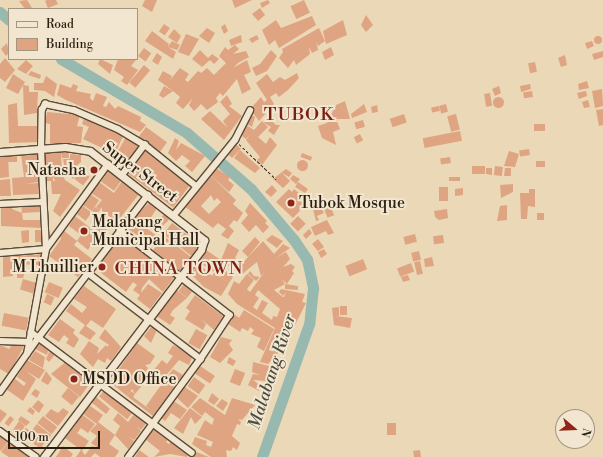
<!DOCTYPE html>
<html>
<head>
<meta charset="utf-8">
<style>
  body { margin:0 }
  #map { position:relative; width:603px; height:457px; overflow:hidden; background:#ebd8b7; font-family:"Libre Bodoni",serif }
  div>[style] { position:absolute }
  .river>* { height:11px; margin:-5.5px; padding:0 5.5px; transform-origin:5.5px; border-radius:5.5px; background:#98b9b0 }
  .building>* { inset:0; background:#dfa481; transform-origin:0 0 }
  .round { border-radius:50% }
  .path>* { height:1px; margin-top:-0.5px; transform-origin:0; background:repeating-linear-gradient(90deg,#291e0f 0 3px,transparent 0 5px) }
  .roads { filter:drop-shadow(1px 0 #5a4c39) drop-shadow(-1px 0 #5a4c39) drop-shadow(0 1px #5a4c39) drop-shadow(0 -1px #5a4c39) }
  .minor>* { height:5.5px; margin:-2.75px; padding:0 2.75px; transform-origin:2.75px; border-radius:2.75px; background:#f2e6d0 }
  .tertiary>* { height:7px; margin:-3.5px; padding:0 3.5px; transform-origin:3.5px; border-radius:3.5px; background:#f2e6d0 }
  .dots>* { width:11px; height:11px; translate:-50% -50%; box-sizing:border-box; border:2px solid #f2e6d0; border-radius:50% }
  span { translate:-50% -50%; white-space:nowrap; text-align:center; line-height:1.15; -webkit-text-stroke:4px #f2e6d0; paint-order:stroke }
  .poi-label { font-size:16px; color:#291e0f }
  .right { translate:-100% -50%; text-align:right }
  .left { translate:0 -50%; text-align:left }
  .street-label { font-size:16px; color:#291e0f }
  .water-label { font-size:17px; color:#4a4c3f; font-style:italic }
  .quarter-label { font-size:18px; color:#7a1f14; letter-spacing:1px }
  .legend { position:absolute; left:8px; top:8px; width:130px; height:52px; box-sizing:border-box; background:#f2e6d0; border:1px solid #a29683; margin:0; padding:5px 7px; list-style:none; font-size:12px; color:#291e0f }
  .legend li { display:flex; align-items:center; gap:8px; height:20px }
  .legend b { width:20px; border:1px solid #a29683 }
  .north { position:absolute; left:555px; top:409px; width:40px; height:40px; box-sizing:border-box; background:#f2e6d0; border:1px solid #a29683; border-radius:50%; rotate:109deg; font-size:11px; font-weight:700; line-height:16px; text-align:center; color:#291e0f }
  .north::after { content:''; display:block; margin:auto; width:14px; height:18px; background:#8f2418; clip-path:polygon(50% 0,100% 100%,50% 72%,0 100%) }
  .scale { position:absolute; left:8px; top:431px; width:92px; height:18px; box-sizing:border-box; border:2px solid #291e0f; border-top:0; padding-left:5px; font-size:12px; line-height:14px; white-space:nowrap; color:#291e0f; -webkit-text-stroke:3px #f2e6d0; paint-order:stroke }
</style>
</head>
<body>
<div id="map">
  <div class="river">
    <div style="left:0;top:12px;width:12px;rotate:42deg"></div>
    <div style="left:61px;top:59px;width:146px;rotate:30.4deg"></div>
    <div style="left:187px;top:133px;width:85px;rotate:41.2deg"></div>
    <div style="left:251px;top:189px;width:67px;rotate:49.9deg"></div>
    <div style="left:294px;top:240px;width:23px;rotate:56deg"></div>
    <div style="left:307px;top:259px;width:30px;rotate:78deg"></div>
    <div style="left:313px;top:288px;width:36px;rotate:96deg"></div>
    <div style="left:309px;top:324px;width:141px;rotate:109.5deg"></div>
  </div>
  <div class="building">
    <div style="clip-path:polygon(27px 0,32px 8px,30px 9px,25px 9px,19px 1px)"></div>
    <div style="clip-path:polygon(47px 0,56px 0,58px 4px,48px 8px,45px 1px)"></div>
    <div style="clip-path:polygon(145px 0,157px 0,152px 12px,142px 6px)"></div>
    <div style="clip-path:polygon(232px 0,252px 0,235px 8px)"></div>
    <div style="clip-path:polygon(268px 0,270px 3px,262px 8px,260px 3px)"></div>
    <div style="left:304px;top:0;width:14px;height:15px;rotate:65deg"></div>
    <div style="clip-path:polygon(260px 8px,265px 15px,258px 21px,252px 14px)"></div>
    <div style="clip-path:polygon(366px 15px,373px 25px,366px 32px,361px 25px)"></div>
    <div style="clip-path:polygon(312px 16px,316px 25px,279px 48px,275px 40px,269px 45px,262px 30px,276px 20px,281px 28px)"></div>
    <div style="clip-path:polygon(343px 20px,347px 35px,326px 44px,323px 31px)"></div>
    <div style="left:164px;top:24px;width:7px;height:9px;rotate:34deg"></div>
    <div style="clip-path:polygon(225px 24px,228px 31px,224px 34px,221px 27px)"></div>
    <div style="clip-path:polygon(207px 28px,215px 33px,209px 43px,199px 36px)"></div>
    <div style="clip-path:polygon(319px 28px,325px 41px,318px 46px,316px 41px,318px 50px,312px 53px,309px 47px,310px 54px,296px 65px,294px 60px,288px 68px,279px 58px,283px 52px,282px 49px)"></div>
    <div style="clip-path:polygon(174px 29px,181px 36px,177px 43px,168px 37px)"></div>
    <div style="clip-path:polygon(152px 31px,169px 44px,168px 47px,172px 41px,180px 45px,177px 50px,168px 47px,176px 52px,173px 59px,145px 41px)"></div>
    <div style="clip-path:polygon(186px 34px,199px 39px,189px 56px,178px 52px)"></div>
    <div style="clip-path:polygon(241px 35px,242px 42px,231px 46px,229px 40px)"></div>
    <div style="clip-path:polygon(257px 35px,259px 39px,252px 43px,249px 39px)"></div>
    <div class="round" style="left:594px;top:36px;width:8px;height:8px"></div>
    <div style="clip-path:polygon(592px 41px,594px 46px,587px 49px,585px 43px)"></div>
    <div style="clip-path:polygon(7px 43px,9px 53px,6px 56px,1px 49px)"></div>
    <div style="clip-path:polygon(235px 45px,239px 49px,233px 54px,246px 51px,249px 57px,238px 63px,233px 68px,247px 60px,251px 72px,244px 75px,251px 89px,242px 94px,237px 79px,223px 96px,220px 93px,216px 98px,218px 102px,207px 110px,201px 104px,194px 111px,189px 105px,193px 98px,183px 109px,176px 103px,180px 97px,173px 91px,163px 98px,159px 95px,164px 86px,173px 91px,158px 80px,163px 71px,172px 76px,170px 80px,180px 68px,189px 74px,185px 80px,188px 82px,198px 71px,201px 73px,207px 68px,214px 75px,226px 63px,219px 56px,225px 47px,228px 50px)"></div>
    <div style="clip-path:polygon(331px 47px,334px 55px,325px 60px,322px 52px)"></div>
    <div style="left:144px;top:48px;width:9px;height:10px;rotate:36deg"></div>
    <div style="clip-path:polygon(200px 50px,208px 58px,212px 54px,219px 59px,214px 64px,210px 60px,202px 67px,192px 59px)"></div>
    <div style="clip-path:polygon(271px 50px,277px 56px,267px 71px,256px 76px,252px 68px,260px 64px)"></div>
    <div style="clip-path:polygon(603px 51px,603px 57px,594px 60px,592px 54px)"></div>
    <div style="clip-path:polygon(157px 53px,162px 57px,158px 65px,152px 61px)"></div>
    <div style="clip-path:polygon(565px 55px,567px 65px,561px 67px,558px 58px)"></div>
    <div style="clip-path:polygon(5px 58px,15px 70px,5px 82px,0 78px,0 64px)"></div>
    <div style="clip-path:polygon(100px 59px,113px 65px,110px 74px,98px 64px)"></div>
    <div style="clip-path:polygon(118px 59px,136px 60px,131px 66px,138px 70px,127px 85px,121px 81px,124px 77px,114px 70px)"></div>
    <div style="clip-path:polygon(26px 60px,33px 66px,26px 74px,17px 69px)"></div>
    <div style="left:535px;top:62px;width:10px;height:7px;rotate:79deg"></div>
    <div style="left:144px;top:65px;width:8px;height:23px;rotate:40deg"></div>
    <div style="clip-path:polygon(31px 71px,41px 75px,40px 79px,28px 75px)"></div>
    <div style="clip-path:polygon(297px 73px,299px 78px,288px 90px,279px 97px,276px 93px,270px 97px,274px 104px,259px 121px,250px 109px,261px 97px,264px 102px,267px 100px,256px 83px,267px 74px,273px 82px,280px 77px,285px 80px)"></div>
    <div style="clip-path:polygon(13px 74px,25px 82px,18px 94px,6px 88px)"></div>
    <div style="clip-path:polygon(46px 76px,57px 84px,54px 97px,45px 91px,34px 90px,34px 83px,43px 83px)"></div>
    <div style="clip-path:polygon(587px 81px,589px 88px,579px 90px,578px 84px)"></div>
    <div style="clip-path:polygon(60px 84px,71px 88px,73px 84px,78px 86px,76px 91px,91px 94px,90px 98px,93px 101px,96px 93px,107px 97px,103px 106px,106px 107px,109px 102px,115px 109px,118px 106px,141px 117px,140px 121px,146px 125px,140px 132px,66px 100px,57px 95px)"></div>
    <div style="clip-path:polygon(530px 84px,531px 89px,521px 92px,520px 86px)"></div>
    <div style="clip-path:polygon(23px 85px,29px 86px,29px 92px,38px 92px,37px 113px,24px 115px)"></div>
    <div style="clip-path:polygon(499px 86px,501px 93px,495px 96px,492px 89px)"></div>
    <div style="clip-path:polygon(602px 89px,603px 106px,595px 108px,592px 91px)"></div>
    <div style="left:532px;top:91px;width:6px;height:9px;rotate:81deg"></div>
    <div style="clip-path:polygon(586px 91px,587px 96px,579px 99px,577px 93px)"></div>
    <div style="left:490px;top:93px;width:13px;height:6px;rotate:81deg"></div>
    <div style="clip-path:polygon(227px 95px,232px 104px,229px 106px,242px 116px,224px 140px,201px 119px,210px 111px,228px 128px,223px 121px,230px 114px,220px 102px)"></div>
    <div class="round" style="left:492.5px;top:96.5px;width:11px;height:11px"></div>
    <div style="clip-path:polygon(588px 100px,590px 107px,584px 108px,582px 102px)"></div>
    <div style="clip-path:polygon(345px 101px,350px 119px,336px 119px,340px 129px,333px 132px,336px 145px,322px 138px,318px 126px,327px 123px,336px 105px)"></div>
    <div style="clip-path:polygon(17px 103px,18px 126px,38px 126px,39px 142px,9px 143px,8px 105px)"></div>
    <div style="clip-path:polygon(364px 104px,367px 112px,352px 118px,351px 114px)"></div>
    <div style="left:446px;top:104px;width:8px;height:7px;rotate:76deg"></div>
    <div style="clip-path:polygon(377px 105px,378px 112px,372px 113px,371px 107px)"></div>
    <div style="left:439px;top:106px;width:5px;height:8px;rotate:79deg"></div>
    <div style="clip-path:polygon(603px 109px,603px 125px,599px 126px,596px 110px)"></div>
    <div style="clip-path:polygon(47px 112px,80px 115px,77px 126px,83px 127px,81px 143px,50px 144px,50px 124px,45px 123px)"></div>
    <div style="clip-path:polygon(250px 114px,255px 117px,252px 127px,245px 123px)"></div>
    <div style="left:404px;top:114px;width:9px;height:15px;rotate:72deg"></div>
    <div style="left:456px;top:114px;width:16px;height:9px;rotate:76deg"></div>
    <div style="clip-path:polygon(85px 116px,124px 134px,115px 154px,83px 139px,89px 127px,82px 124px)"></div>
    <div style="clip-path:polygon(269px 116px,275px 119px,273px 122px,276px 125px,280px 125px,274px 135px,268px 131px,271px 127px,264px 123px)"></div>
    <div style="left:363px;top:120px;width:7px;height:9px;rotate:74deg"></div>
    <div style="clip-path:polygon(262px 121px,268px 127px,258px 137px,266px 144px,270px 137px,277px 145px,262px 165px,257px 160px,260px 157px,246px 140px,250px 135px,246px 139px,239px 134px,246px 125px,254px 130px)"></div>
    <div style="left:534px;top:124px;width:11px;height:7px"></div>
    <div style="left:146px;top:127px;width:26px;height:13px;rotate:36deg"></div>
    <div style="left:460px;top:131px;width:10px;height:38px;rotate:79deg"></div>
    <div style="left:360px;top:134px;width:7px;height:7px;rotate:63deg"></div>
    <div style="clip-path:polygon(126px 137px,140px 145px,130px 159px,122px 153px,117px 159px,114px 158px)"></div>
    <div style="clip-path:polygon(175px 138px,179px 141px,176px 150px,181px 143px,205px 156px,192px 172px,185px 166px,190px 161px,182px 155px,176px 161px,168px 153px)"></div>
    <div style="clip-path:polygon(234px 142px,241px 149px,232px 158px,226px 152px)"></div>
    <div style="left:144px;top:148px;width:59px;height:30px;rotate:37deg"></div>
    <div style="clip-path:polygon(68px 149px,69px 158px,62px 158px,61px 152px,62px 174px,65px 180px,80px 190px,60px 217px,53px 211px,61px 194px,52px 194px,51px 181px,55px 181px,53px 176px,53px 181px,46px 181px,44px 151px)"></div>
    <div style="left:529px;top:149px;width:6px;height:10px;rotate:81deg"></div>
    <div style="clip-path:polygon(240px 150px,260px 168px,255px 173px,234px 158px)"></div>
    <div style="clip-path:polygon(509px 151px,519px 154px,515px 167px,504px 166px)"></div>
    <div style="clip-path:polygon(37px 153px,38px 182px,25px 184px,39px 183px,39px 194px,13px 195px,12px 178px,24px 177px,21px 154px)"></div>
    <div style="left:302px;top:153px;width:11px;height:4px;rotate:22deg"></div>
    <div style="left:17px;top:154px;width:8px;height:9px;rotate:90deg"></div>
    <div style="clip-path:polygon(70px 154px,81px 155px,81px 162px,66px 175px,63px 159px,70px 159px)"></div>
    <div style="clip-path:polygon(0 156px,8px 156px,9px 177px,0 178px)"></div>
    <div style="left:450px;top:157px;width:6px;height:10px;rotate:81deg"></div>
    <div class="round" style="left:296.5px;top:159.5px;width:11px;height:11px"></div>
    <div style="left:536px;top:161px;width:9px;height:6px"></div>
    <div style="clip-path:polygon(213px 166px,230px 177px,228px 180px,234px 185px,229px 192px,208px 173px)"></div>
    <div style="left:472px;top:166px;width:13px;height:8px"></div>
    <div style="left:495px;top:166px;width:8px;height:9px;rotate:7deg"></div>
    <div style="clip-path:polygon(75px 168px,79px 171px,73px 179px,69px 174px)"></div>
    <div style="clip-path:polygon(486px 168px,492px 168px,492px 175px,486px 174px)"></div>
    <div style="clip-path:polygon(505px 168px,511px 168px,511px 176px,504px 176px)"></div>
    <div style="clip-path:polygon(286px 169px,292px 173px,289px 177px,282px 173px,290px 181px,283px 188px,273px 179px)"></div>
    <div style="left:81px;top:170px;width:11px;height:11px;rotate:38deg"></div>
    <div style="left:109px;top:170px;width:16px;height:14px;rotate:35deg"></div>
    <div style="clip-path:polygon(evenodd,208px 173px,236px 200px,233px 204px,243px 213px,237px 222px,234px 220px,229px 226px,234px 231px,228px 239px,221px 235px,226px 229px,218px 223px,213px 228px,184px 206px,208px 173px,211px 195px,214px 201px,217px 198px,221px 202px,209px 214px,201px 206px,211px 195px)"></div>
    <div style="clip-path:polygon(293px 175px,300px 179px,296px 184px,290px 179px)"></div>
    <div style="left:460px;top:177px;width:4px;height:11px;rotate:90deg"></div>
    <div style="clip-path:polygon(10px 179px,11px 196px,0 196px,0 180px)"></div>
    <div style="clip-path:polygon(122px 181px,139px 194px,117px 222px,102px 211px,102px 207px,100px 210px,97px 214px,92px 211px,95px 207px,100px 210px,96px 207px,102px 200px,91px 193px,99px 182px,114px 193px)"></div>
    <div style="clip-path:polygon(298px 182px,308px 189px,305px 193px,295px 187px)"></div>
    <div style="clip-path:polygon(513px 184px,513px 192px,501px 198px,500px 185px)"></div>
    <div style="clip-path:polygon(272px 185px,277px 191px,271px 197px,265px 192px)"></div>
    <div style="left:439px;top:187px;width:9px;height:14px"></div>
    <div style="clip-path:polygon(463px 188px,463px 195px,455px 196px,455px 189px)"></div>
    <div style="clip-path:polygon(289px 189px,292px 192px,294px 189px,306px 199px,303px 202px,306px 204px,293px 218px,276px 202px)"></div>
    <div style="clip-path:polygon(529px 189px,535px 189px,535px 207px,528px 206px,527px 219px,521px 219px,520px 193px,529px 193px)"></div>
    <div style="left:90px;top:194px;width:11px;height:13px;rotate:34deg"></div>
    <div style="clip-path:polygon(150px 202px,157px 208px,145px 227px,134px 217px)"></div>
    <div style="clip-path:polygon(318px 202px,324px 213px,317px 216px,319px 220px,316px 221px,312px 205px)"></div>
    <div style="clip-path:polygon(250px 203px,267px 221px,265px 223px,269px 227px,263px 233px,256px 225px,249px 232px,241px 223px,248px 215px,245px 211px)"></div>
    <div style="clip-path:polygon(21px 204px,39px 204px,40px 212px,22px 213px,23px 220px,40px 220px,41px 228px,1px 226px,1px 207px,12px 206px,12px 209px,22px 213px)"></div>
    <div style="left:330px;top:205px;width:11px;height:7px;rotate:68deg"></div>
    <div style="clip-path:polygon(507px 205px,507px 220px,497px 221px,500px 206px)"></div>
    <div style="left:83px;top:206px;width:11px;height:10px;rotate:38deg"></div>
    <div style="clip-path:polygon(447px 209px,448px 218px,439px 220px,435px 217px,434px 211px)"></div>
    <div style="clip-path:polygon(165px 213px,169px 220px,158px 230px,154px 227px)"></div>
    <div style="left:537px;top:213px;width:7px;height:7px"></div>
    <div style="clip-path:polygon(75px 216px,103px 238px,96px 247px,92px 244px,88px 250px,77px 241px,74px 245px,92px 259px,78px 277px,49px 256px,61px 239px,59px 233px,63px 230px,77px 241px,81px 235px,69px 226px)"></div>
    <div style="left:298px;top:216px;width:11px;height:11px;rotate:45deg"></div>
    <div style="clip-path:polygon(98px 217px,103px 221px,105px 217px,113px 222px,103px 235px,92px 226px)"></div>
    <div style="left:135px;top:220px;width:27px;height:11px;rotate:36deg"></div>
    <div style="clip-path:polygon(327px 220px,334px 233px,328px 235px,326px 231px,315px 236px,311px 227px)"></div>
    <div style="left:172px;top:223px;width:37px;height:14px;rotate:38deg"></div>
    <div style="clip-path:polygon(309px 229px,312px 233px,306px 239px,303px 235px)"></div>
    <div style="clip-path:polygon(29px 230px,29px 242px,22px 243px,21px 231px)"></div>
    <div style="left:35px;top:230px;width:8px;height:12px"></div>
    <div style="left:415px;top:234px;width:8px;height:12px;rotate:76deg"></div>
    <div style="clip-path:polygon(121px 235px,160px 264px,156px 269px,163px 269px,160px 273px,163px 275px,167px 269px,175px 276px,163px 292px,149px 279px,142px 288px,141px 293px,148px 284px,162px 293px,150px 309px,137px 299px,140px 295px,133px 290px,137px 285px,133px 282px,126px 292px,96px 269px)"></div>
    <div style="clip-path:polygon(272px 235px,283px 241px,277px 248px,266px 240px)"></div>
    <div style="left:443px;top:235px;width:8px;height:10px;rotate:83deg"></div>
    <div style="left:164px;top:236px;width:36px;height:18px;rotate:38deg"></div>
    <div style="clip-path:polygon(255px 237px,260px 242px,248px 257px,242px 251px)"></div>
    <div style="clip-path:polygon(318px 239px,324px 247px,318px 251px,312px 244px)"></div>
    <div style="clip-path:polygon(evenodd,263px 241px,274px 254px,283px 244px,290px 248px,276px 258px,286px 252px,290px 259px,283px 267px,291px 264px,295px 267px,292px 271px,294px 273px,287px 284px,282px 279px,285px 284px,274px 290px,283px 297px,284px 297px,286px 292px,283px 296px,279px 292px,281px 289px,305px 294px,302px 302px,306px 303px,295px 325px,288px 322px,286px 332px,283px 331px,280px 338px,283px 339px,285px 333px,291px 335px,288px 342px,268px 364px,260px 362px,275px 328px,237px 304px,228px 294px,234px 281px,239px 284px,247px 274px,254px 280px,247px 289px,250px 292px,266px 270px,261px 276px,257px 262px,241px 275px,221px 260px,228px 243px,239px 250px,235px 258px,241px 263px,236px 270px,263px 241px,258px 290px,280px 309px,277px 317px,273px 316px,272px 320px,262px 313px,268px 303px,262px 300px,257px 310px,253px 307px,259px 298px,255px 295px,258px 290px)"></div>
    <div style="clip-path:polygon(324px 249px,327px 254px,321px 258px,318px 252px)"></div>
    <div style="left:206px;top:250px;width:18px;height:14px;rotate:34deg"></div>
    <div style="left:419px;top:251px;width:9px;height:8px;rotate:77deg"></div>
    <div style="clip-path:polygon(43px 254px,41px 265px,12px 264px,13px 276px,3px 277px,3px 257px)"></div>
    <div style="clip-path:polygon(432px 257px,434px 266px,425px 267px,424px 259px)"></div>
    <div style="left:363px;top:259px;width:11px;height:19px;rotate:68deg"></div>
    <div style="left:420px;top:261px;width:13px;height:6px;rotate:77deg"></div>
    <div style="clip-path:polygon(197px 262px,212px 276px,214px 273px,229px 283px,221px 296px,204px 287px,189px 272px)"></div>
    <div style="left:411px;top:263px;width:9px;height:15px;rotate:69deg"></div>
    <div style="clip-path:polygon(17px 265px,27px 265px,23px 278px,17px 278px)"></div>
    <div style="clip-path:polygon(226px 271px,233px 277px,229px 283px,220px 277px)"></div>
    <div style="clip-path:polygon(250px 271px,254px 276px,260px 277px,256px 281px,248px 274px)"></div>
    <div style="clip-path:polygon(408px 275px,410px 280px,403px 282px,401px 277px)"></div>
    <div style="left:23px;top:279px;width:15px;height:11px;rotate:16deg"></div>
    <div style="left:49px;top:282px;width:15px;height:11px;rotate:23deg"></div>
    <div style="left:184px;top:284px;width:11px;height:9px;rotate:38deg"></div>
    <div style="clip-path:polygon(285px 284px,298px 286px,298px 290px,285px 289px)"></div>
    <div style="clip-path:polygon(84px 286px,116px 309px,103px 328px,91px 320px,86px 326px,96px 333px,90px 340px,79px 333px,85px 325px,66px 311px,71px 304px,82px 313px,87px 307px,74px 299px)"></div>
    <div style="clip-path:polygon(175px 289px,187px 298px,173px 310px,170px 315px,175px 318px,170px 325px,155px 315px,169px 300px,175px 304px,168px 299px)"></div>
    <div style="left:47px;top:294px;width:8px;height:9px;rotate:23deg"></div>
    <div style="clip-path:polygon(195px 295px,223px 316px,214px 330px,201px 319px,206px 324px,203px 330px,185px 319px,190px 311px,186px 308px)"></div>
    <div style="left:347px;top:306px;width:9px;height:7px;rotate:90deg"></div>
    <div style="clip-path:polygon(339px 307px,339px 316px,335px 316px,352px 318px,350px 328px,334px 325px,332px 308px)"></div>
    <div style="clip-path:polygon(244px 310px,274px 329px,264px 351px,257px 347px,261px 338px,251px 334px,254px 330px,250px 327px,248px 331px,242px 328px,240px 332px,228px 324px,234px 314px,246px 323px,239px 318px)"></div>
    <div style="left:4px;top:313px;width:25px;height:13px;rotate:11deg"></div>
    <div style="clip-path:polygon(60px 319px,75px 330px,73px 333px,79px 339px,74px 348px,66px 343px,69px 339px,64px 335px,59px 342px,48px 335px)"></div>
    <div style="clip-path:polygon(152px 326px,157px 330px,151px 343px,144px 336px)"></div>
    <div style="clip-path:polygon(105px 329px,121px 347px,111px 361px,107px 358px,105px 363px,98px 359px,93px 367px,80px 354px,89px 341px,99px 348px,97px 354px,106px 345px,107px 347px,109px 345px,99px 338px)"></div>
    <div style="left:196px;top:329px;width:13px;height:16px;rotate:29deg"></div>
    <div style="clip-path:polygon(221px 337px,232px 340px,229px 344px,233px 350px,220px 363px,210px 357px)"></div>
    <div style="clip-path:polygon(40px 341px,48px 351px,47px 355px,35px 349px)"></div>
    <div style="clip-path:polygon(137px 343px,155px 356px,150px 364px,145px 365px,148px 368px,144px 374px,148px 378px,135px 394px,132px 389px,127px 396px,110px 382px)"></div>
    <div style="clip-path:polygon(0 345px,9px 349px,12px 345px,24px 346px,9px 374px,0 369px)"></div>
    <div style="clip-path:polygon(173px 345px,193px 355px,189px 365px,179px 360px,163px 379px,153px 371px,162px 360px,167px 364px,173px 356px,168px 353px)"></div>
    <div style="clip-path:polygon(51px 348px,57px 352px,49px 362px,46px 359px)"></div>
    <div style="clip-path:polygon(35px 351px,45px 357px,43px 368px,29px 360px)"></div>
    <div style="clip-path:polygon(229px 357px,236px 361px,233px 366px,227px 363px)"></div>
    <div style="clip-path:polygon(27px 360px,45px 370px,39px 379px,26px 371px,36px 379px,23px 401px,6px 389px,14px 378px,24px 386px,26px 383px,17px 377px)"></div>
    <div style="clip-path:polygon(68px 360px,93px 379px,80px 397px,51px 374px)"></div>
    <div style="clip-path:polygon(253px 362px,277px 368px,268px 386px,264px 384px,266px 381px,253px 380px,261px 386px,259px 391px,248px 385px,253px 374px,260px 375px,252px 372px)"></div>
    <div style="left:200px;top:366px;width:18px;height:9px;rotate:34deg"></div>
    <div style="clip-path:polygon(173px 369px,183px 375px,177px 383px,168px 376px)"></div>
    <div style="left:235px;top:369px;width:11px;height:14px;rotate:22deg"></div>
    <div style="clip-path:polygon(46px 371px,52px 379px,48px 385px,41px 381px)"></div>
    <div style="left:194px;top:377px;width:14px;height:11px;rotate:36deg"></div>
    <div style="clip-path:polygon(164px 381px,174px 387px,153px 416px,127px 396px,131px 391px,135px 394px,133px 397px,152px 411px,146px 406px)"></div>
    <div style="clip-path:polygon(182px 385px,198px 396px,188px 408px,174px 395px)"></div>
    <div style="left:68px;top:388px;width:14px;height:11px;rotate:39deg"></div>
    <div style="left:106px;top:388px;width:36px;height:11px;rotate:39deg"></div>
    <div style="clip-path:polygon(35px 389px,40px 392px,37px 398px,31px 394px)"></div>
    <div style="clip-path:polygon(212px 393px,219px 399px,214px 405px,208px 401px)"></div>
    <div style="clip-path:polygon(95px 396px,110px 409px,106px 414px,91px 402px)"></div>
    <div style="clip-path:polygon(200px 398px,225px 415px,232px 398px,255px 405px,242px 420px,238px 419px,241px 422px,240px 425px,237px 424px,232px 436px,240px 443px,237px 450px,233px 447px,231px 451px,226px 450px,227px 457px,211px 457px,192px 444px,195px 437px,207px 441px,206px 445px,211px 447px,213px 442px,197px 435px,205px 420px,212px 425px,214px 419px,205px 412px,202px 416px,191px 407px)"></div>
    <div style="clip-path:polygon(222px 399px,228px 403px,223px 411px,216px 406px)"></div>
    <div style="clip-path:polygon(38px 400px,44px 405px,39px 413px,32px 407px)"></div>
    <div style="clip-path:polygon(172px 400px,187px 410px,180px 419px,171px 413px,165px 421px,159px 416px)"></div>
    <div style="clip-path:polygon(86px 403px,103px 415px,98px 422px,115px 435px,120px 426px,113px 420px,118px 413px,128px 422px,136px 412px,148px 421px,141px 430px,136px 426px,141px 431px,134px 440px,128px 436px,134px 441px,128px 449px,115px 435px,109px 444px,119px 451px,115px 457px,100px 457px,95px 453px,91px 457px,76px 457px,81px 450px,65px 438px,76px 424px,73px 422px,80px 413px,95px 424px,88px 433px,81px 428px,77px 433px,89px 441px,82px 451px,85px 455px,92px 446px,98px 448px,91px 443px,97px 436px,90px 431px,97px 424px,79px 411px)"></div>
    <div style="clip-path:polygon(30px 407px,35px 411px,33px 415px,27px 411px)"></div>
    <div style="clip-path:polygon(63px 408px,69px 412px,58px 426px,45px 416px,51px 409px,58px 413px)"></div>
    <div style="clip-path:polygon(190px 408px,202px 417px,195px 424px,191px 417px,183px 434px,174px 428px)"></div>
    <div style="clip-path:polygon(0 409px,7px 414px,0 423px)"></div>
    <div style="left:10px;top:416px;width:5px;height:9px;rotate:37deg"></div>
    <div style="clip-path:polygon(21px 416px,30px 422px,26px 426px,18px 420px)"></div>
    <div style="left:43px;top:416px;width:18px;height:9px;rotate:38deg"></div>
    <div style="clip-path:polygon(19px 421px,25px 426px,19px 435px,13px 430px)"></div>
    <div style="left:387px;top:423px;width:9px;height:12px"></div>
    <div style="left:37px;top:424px;width:18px;height:7px;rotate:38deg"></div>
    <div style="clip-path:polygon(26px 428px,31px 432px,27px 438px,21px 434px)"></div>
    <div style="clip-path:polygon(154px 428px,169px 438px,166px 442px,169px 444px,172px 440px,189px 452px,187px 457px,170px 454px,154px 457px,160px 451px,145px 439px)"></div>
    <div style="clip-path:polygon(0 436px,8px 442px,1px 451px,0 450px)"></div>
    <div style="left:38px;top:436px;width:9px;height:9px;rotate:32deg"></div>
    <div style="clip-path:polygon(10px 440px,32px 457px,9px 457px,1px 452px)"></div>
    <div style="clip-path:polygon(63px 446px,73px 454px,71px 457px,56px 457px)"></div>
    <div style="clip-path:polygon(139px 450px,149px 457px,135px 457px)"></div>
    <div style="clip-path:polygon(420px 450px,421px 457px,414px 457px,413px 451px)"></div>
    <div style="clip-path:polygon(194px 451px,209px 457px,191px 457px)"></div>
  </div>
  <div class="path">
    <div style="left:239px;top:144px;width:51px;rotate:43.4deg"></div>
  </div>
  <div class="roads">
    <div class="minor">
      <div style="left:122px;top:175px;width:38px;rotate:-53deg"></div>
      <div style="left:0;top:204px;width:42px;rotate:-2.7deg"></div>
      <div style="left:174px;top:215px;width:97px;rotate:-50.9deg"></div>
      <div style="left:235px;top:140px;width:33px;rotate:-63deg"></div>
      <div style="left:120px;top:230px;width:139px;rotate:37.7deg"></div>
      <div style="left:230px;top:315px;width:53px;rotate:123.4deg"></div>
      <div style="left:201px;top:359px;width:122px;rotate:126.3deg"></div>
      <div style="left:0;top:253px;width:46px;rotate:-5deg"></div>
      <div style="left:46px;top:249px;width:105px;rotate:-53.9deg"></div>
      <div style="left:88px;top:273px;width:142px;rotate:37.3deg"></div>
      <div style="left:31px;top:332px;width:201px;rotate:36.9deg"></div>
      <div style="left:0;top:341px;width:29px;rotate:2deg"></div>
      <div style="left:27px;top:354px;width:107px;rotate:-79.7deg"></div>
      <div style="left:46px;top:249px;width:100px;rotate:-92.9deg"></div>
      <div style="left:41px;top:149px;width:39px;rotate:-89deg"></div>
      <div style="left:42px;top:110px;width:7px;rotate:-63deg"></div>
      <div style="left:45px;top:104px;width:30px;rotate:12deg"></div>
      <div style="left:74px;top:110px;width:48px;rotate:23.4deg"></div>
      <div style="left:118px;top:129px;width:31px;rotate:31deg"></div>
      <div style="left:145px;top:145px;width:64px;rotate:38.7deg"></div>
      <div style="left:0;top:392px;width:67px;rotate:-54.7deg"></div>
      <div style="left:39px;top:337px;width:179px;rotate:-52.5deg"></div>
      <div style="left:0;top:431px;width:44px;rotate:35.8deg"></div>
    </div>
    <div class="tertiary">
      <div style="left:0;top:152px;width:65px;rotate:-4.4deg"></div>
      <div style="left:65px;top:147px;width:25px;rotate:9deg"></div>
      <div style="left:90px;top:151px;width:145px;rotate:38deg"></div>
      <div style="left:204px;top:240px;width:10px;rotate:107deg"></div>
      <div style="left:201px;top:250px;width:260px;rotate:127.2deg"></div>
    </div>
  </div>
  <div class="dots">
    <div style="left:94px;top:170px;background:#8f2418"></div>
    <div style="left:291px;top:203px;background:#8f2418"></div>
    <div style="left:84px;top:231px;background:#8f2418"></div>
    <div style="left:102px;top:267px;background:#8f2418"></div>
    <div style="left:74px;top:379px;background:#8f2418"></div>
  </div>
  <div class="poi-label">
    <span class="right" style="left:86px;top:170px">Natasha</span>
    <span class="left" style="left:299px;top:203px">Tubok Mosque</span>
    <span class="left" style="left:92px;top:231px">Malabang<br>Municipal Hall</span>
    <span class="right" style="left:94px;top:267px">M Lhuillier</span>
    <span class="left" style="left:82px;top:379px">MSDD Office</span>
  </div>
  <div class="street-label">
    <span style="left:140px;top:172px;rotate:37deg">Super Street</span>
  </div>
  <div class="water-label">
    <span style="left:273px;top:372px;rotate:-72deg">Malabang River</span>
  </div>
  <div class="quarter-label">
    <span style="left:299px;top:115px">TUBOK</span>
    <span style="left:179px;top:269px">CHINA TOWN</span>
  </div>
  <ul class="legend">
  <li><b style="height:5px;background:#f2e6d0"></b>Road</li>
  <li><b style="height:11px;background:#dfa481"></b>Building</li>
  </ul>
  <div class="north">N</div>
  <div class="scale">100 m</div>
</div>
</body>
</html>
